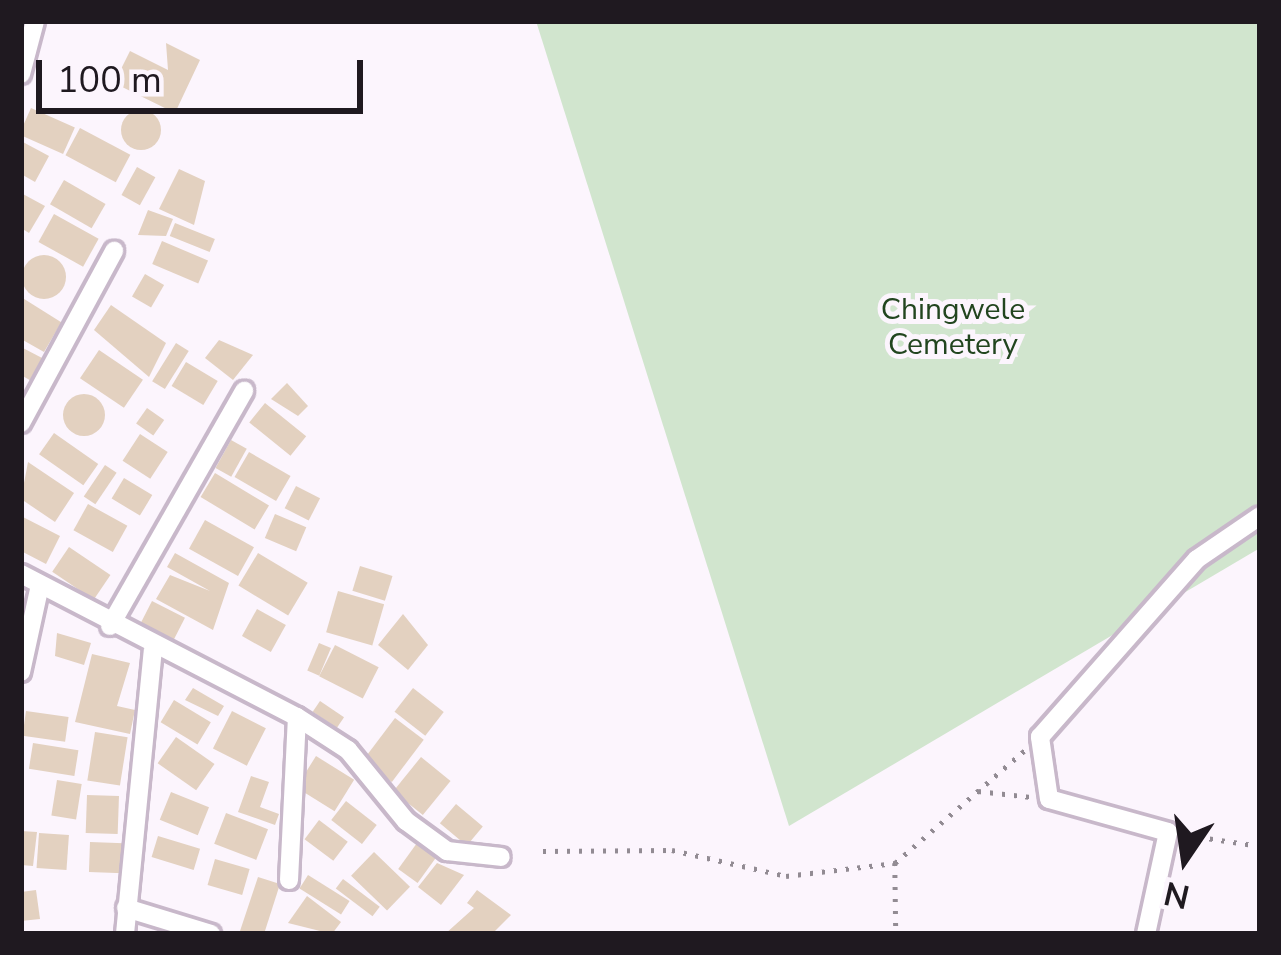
<!DOCTYPE html>
<html>
<head>
<meta charset="utf-8">
<style>
  body { margin:0 }
  #map { position:relative; width:1281px; height:955px; overflow:hidden; background:#fcf5fd; font-family:"Nunito Sans",sans-serif }
  div>[style] { position:absolute }
  .green>* { inset:0; background:#d1e5ce }
  .building>* { inset:0; background:#e3d1c0; transform-origin:0 0 }
  .round { border-radius:50% }
  .path>* { height:4.5px; margin-top:-2.25px; transform-origin:0; background:repeating-linear-gradient(90deg,#928b93 0 3px,transparent 0 12px) }
  .roads { filter:drop-shadow(3px 0 #c8b8ca) drop-shadow(-3px 0 #c8b8ca) drop-shadow(0 3px #c8b8ca) drop-shadow(0 -3px #c8b8ca) }
  .street>* { height:18px; margin:-9px; padding:0 9px; transform-origin:9px; border-radius:9px; background:#fff }
  span { translate:-50% -50%; white-space:nowrap; text-align:center; line-height:1.15; -webkit-text-stroke:10px #fcf5fd; paint-order:stroke }
  .park-label { font-size:30px; color:#22451f }
  .frame { position:absolute; inset:0; border:24px solid #1f1920; pointer-events:none }
  .north { position:absolute; left:1125px; top:799px; width:120px; height:120px; -webkit-text-stroke:9px #fcf5fd; paint-order:stroke; rotate:193deg; font-size:33px; font-weight:700; line-height:48px; text-align:center; color:#1f1920 }
  .north::after { content:''; display:block; margin:auto; width:42px; height:54px; background:#1f1920; clip-path:polygon(50% 0,100% 100%,50% 72%,0 100%) }
  .scale { position:absolute; left:36px; top:60px; width:327px; height:54px; box-sizing:border-box; border:6px solid #1f1920; border-top:0; padding-left:15px; font-size:36px; line-height:42px; white-space:nowrap; color:#1f1920; -webkit-text-stroke:9px #fcf5fd; paint-order:stroke }
</style>
</head>
<body>
<div id="map">
  <div class="green">
    <div style="clip-path:polygon(536px 21px,1260px 21px,1260px 548px,789px 826px)"></div>
  </div>
  <div class="building">
    <div style="clip-path:polygon(166px 43px,200px 60px,175px 113px,114px 83px,130px 51px,168px 70px)"></div>
    <div style="left:31px;top:108px;width:48px;height:29px;rotate:24deg"></div>
    <div class="round" style="left:121px;top:110px;width:40px;height:40px"></div>
    <div style="left:80px;top:128px;width:57px;height:31px;rotate:28deg"></div>
    <div style="clip-path:polygon(21px 141px,49px 156px,35px 182px,21px 174px)"></div>
    <div style="left:137px;top:167px;width:21px;height:32px;rotate:29deg"></div>
    <div style="clip-path:polygon(179px 169px,205px 181px,194px 225px,159px 209px)"></div>
    <div style="left:64px;top:180px;width:48px;height:28px;rotate:30deg"></div>
    <div style="clip-path:polygon(21px 193px,45px 206px,29px 233px,21px 228px)"></div>
    <div style="clip-path:polygon(148px 210px,173px 219px,166px 236px,138px 235px)"></div>
    <div style="left:54px;top:214px;width:51px;height:32px;rotate:29deg"></div>
    <div style="left:175px;top:223px;width:43px;height:14px;rotate:22deg"></div>
    <div style="left:162px;top:241px;width:50px;height:25px;rotate:23deg"></div>
    <div class="round" style="left:22px;top:255px;width:44px;height:44px"></div>
    <div style="left:145px;top:274px;width:22px;height:26px;rotate:30deg"></div>
    <div style="clip-path:polygon(21px 297px,72px 329px,60px 351px,50px 346px,58px 328px,44px 352px,21px 339px)"></div>
    <div style="clip-path:polygon(111px 305px,166px 343px,149px 377px,94px 330px)"></div>
    <div style="clip-path:polygon(219px 340px,253px 355px,233px 380px,205px 358px)"></div>
    <div style="left:176px;top:343px;width:15px;height:45px;rotate:32deg"></div>
    <div style="clip-path:polygon(21px 347px,44px 359px,33px 382px,21px 375px)"></div>
    <div style="left:99px;top:350px;width:53px;height:34px;rotate:34deg"></div>
    <div style="left:186px;top:362px;width:37px;height:28px;rotate:31deg"></div>
    <div style="clip-path:polygon(287px 383px,308px 406px,298px 416px,271px 399px)"></div>
    <div class="round" style="left:63px;top:394px;width:42px;height:42px"></div>
    <div style="left:265px;top:403px;width:53px;height:25px;rotate:39deg"></div>
    <div style="left:147px;top:408px;width:21px;height:19px;rotate:35deg"></div>
    <div style="left:54px;top:433px;width:54px;height:26px;rotate:35deg"></div>
    <div style="left:140px;top:434px;width:33px;height:32px;rotate:33deg"></div>
    <div style="left:231px;top:440px;width:18px;height:32px;rotate:29deg"></div>
    <div style="left:249px;top:452px;width:48px;height:29px;rotate:30deg"></div>
    <div style="clip-path:polygon(28px 462px,74px 493px,55px 522px,21px 499px)"></div>
    <div style="left:105px;top:465px;width:14px;height:38px;rotate:34deg"></div>
    <div style="left:215px;top:473px;width:63px;height:28px;rotate:31deg"></div>
    <div style="left:124px;top:478px;width:33px;height:24px;rotate:31deg"></div>
    <div style="left:296px;top:486px;width:27px;height:25px;rotate:27deg"></div>
    <div style="left:88px;top:504px;width:45px;height:30px;rotate:29deg"></div>
    <div style="left:275px;top:514px;width:34px;height:26px;rotate:23deg"></div>
    <div style="clip-path:polygon(21px 516px,60px 536px,46px 564px,21px 551px)"></div>
    <div style="left:205px;top:520px;width:56px;height:33px;rotate:29deg"></div>
    <div style="left:69px;top:547px;width:50px;height:30px;rotate:34deg"></div>
    <div style="clip-path:polygon(175px 553px,229px 583px,213px 630px,156px 599px,170px 575px,210px 591px,167px 567px)"></div>
    <div style="left:258px;top:553px;width:58px;height:38px;rotate:31deg"></div>
    <div style="left:360px;top:566px;width:34px;height:26px;rotate:17deg"></div>
    <div style="left:338px;top:591px;width:48px;height:43px;rotate:16deg"></div>
    <div style="left:152px;top:601px;width:37px;height:27px;rotate:27deg"></div>
    <div style="left:257px;top:609px;width:33px;height:31px;rotate:29deg"></div>
    <div style="clip-path:polygon(403px 614px,428px 645px,408px 670px,378px 645px)"></div>
    <div style="clip-path:polygon(57px 633px,91px 643px,84px 665px,55px 656px)"></div>
    <div style="left:319px;top:643px;width:13px;height:30px;rotate:23deg"></div>
    <div style="left:335px;top:645px;width:49px;height:35px;rotate:27deg"></div>
    <div style="clip-path:polygon(92px 654px,130px 663px,117px 706px,135px 710px,130px 734px,75px 722px)"></div>
    <div style="clip-path:polygon(193px 688px,224px 706px,218px 716px,185px 700px)"></div>
    <div style="left:413px;top:688px;width:39px;height:30px;rotate:38deg"></div>
    <div style="left:174px;top:700px;width:43px;height:26px;rotate:31deg"></div>
    <div style="left:320px;top:701px;width:29px;height:13px;rotate:34deg"></div>
    <div style="left:26px;top:711px;width:43px;height:25px;rotate:8deg"></div>
    <div style="left:232px;top:711px;width:38px;height:42px;rotate:27deg"></div>
    <div style="left:395px;top:718px;width:36px;height:53px;rotate:37deg"></div>
    <div style="left:95px;top:732px;width:33px;height:49px;rotate:9deg"></div>
    <div style="left:176px;top:737px;width:47px;height:32px;rotate:35deg"></div>
    <div style="left:33px;top:743px;width:46px;height:26px;rotate:9deg"></div>
    <div style="left:316px;top:756px;width:45px;height:37px;rotate:32deg"></div>
    <div style="left:421px;top:757px;width:38px;height:44px;rotate:39deg"></div>
    <div style="clip-path:polygon(251px 776px,269px 782px,260px 807px,279px 814px,275px 825px,238px 812px)"></div>
    <div style="left:57px;top:780px;width:25px;height:36px;rotate:9deg"></div>
    <div style="left:171px;top:792px;width:41px;height:30px;rotate:22deg"></div>
    <div style="left:87px;top:795px;width:32px;height:38px;rotate:2deg"></div>
    <div style="left:346px;top:801px;width:39px;height:24px;rotate:38deg"></div>
    <div style="left:456px;top:804px;width:35px;height:25px;rotate:40deg"></div>
    <div style="left:226px;top:813px;width:45px;height:33px;rotate:21deg"></div>
    <div style="left:319px;top:820px;width:36px;height:24px;rotate:37deg"></div>
    <div style="clip-path:polygon(21px 831px,37px 832px,33px 866px,21px 865px)"></div>
    <div style="left:39px;top:833px;width:30px;height:35px;rotate:4deg"></div>
    <div style="left:158px;top:836px;width:44px;height:22px;rotate:17deg"></div>
    <div style="left:90px;top:842px;width:34px;height:30px;rotate:2deg"></div>
    <div style="left:417px;top:843px;width:24px;height:32px;rotate:36deg"></div>
    <div style="left:374px;top:852px;width:50px;height:33px;rotate:44deg"></div>
    <div style="left:215px;top:859px;width:36px;height:27px;rotate:16deg"></div>
    <div style="clip-path:polygon(437px 863px,464px 875px,441px 905px,418px 887px)"></div>
    <div style="left:308px;top:875px;width:49px;height:16px;rotate:32deg"></div>
    <div style="clip-path:polygon(258px 877px,280px 884px,264px 934px,250px 934px,240px 931px)"></div>
    <div style="left:343px;top:879px;width:46px;height:12px;rotate:37deg"></div>
    <div style="clip-path:polygon(36px 890px,40px 919px,21px 921px,21px 892px)"></div>
    <div style="clip-path:polygon(477px 890px,511px 915px,492px 934px,445px 934px,474px 908px,467px 903px)"></div>
    <div style="clip-path:polygon(307px 896px,341px 922px,332px 934px,288px 923px)"></div>
  </div>
  <div class="path">
    <div style="left:978px;top:791px;width:53px;rotate:6.5deg"></div>
    <div style="left:1186px;top:835px;width:75px;rotate:8.5deg"></div>
    <div style="left:543px;top:851px;width:129px;rotate:-0.4deg"></div>
    <div style="left:672px;top:850px;width:117px;rotate:12.8deg"></div>
    <div style="left:786px;top:876px;width:110px;rotate:-6.8deg"></div>
    <div style="left:895px;top:863px;width:172px;rotate:-41deg"></div>
    <div style="left:895px;top:863px;width:71px;rotate:89.2deg"></div>
  </div>
  <div class="roads">
    <div class="street">
      <div style="left:21px;top:74px;width:55px;rotate:-75.2deg"></div>
      <div style="left:21px;top:423px;width:196px;rotate:-61.6deg"></div>
      <div style="left:21px;top:574px;width:311px;rotate:27.4deg"></div>
      <div style="left:297px;top:717px;width:61px;rotate:32.9deg"></div>
      <div style="left:348px;top:750px;width:92px;rotate:50.8deg"></div>
      <div style="left:406px;top:821px;width:51px;rotate:36.2deg"></div>
      <div style="left:447px;top:851px;width:54px;rotate:6.3deg"></div>
      <div style="left:110px;top:626px;width:271px;rotate:-60.3deg"></div>
      <div style="left:21px;top:672px;width:89px;rotate:-77.7deg"></div>
      <div style="left:289px;top:880px;width:163px;rotate:-87.2deg"></div>
      <div style="left:126px;top:908px;width:89px;rotate:17deg"></div>
      <div style="left:125px;top:934px;width:285px;rotate:-84.4deg"></div>
      <div style="left:1146px;top:934px;width:104px;rotate:-77.8deg"></div>
      <div style="left:1168px;top:832px;width:123px;rotate:-164.5deg"></div>
      <div style="left:1049px;top:799px;width:63px;rotate:-98.3deg"></div>
      <div style="left:1040px;top:737px;width:237px;rotate:-48.6deg"></div>
      <div style="left:1197px;top:559px;width:76px;rotate:-34.3deg"></div>
    </div>
  </div>
  <div class="park-label">
    <span style="left:953px;top:327px">Chingwele<br>Cemetery</span>
  </div>
  <div class="frame"></div>
  <div class="north">N</div>
  <div class="scale">100 m</div>
</div>
</body>
</html>
